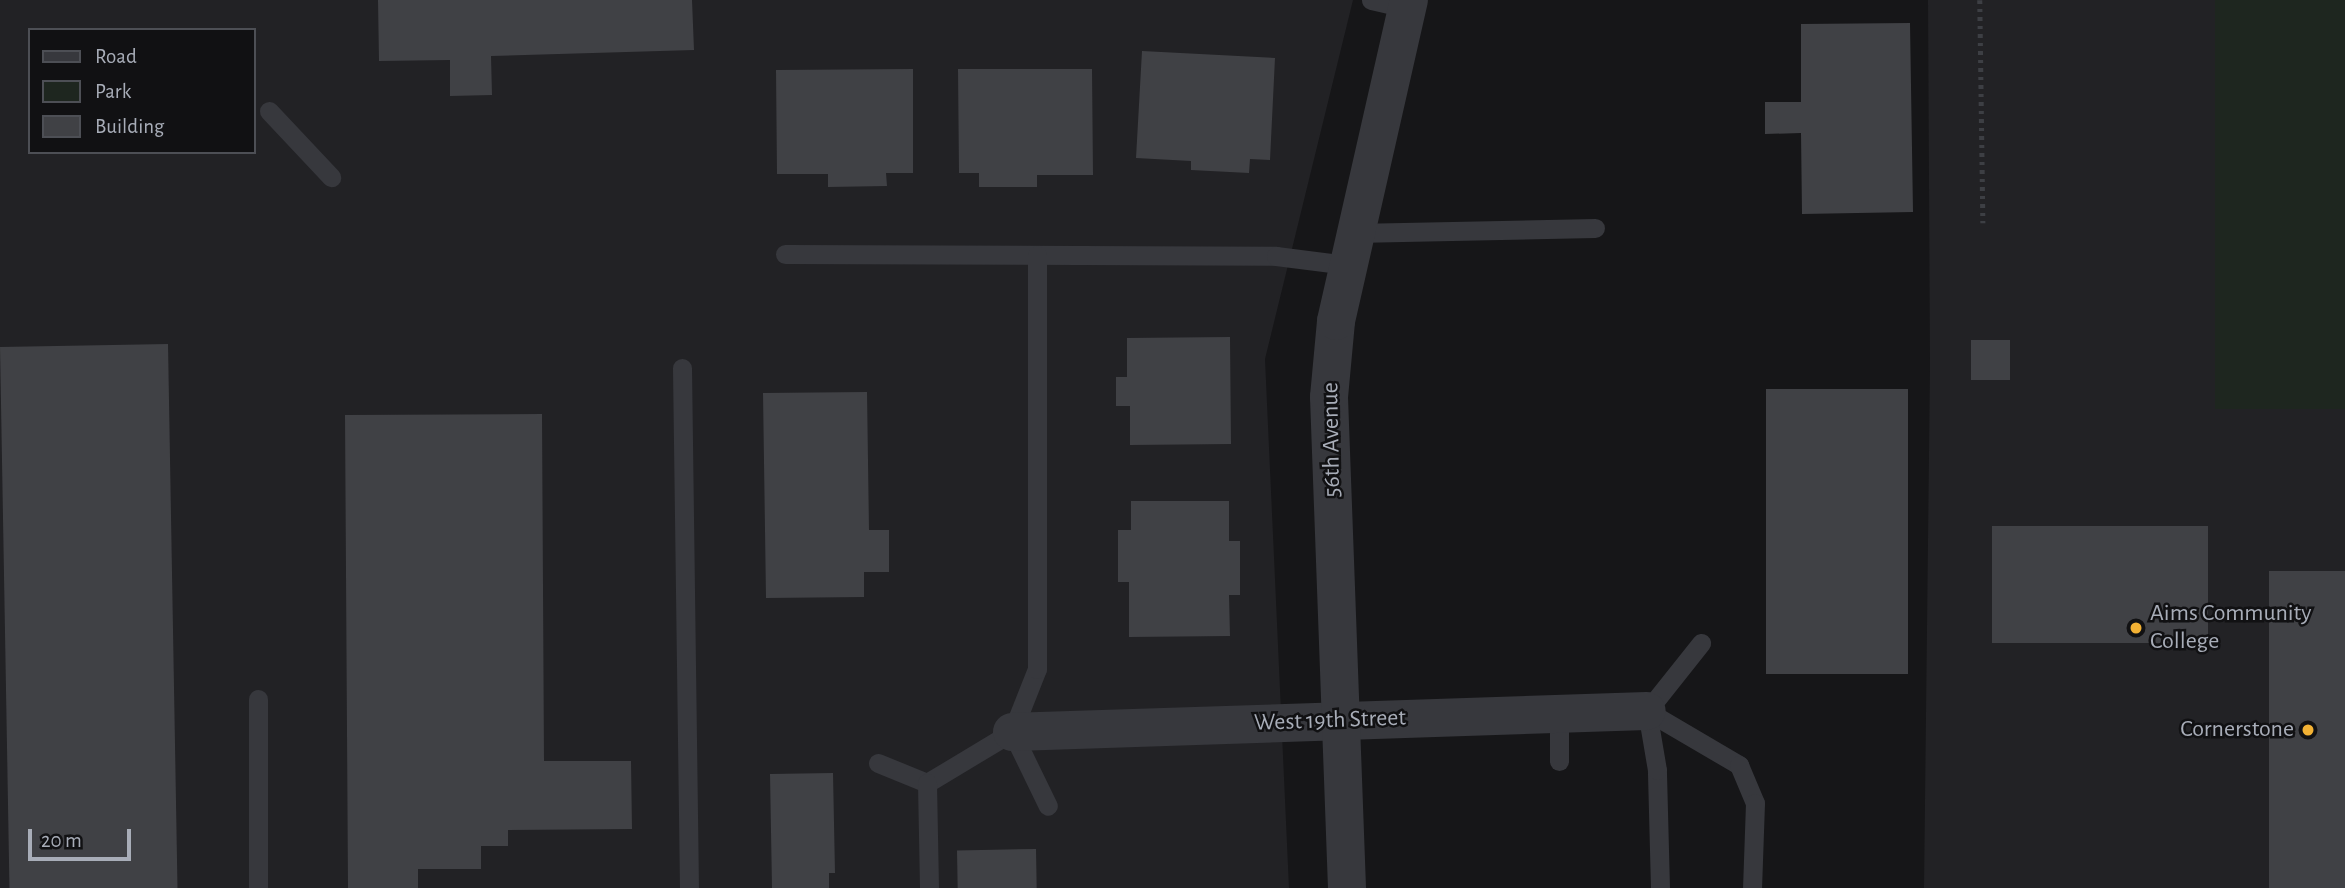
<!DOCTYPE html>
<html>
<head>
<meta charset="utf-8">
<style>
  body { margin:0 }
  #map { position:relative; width:2345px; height:888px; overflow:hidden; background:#161618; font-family:"Alegreya Sans",sans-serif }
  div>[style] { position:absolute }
  .built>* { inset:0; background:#222225 }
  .green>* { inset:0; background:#1e261f; transform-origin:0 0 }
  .building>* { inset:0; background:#404145; transform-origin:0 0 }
  .path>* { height:4.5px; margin-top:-2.25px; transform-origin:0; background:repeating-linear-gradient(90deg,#3d3f44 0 3.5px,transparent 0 8.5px) }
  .service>* { height:19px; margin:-9.5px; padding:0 9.5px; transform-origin:9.5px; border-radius:9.5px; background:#37383d }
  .minor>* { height:38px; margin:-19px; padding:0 19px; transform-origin:19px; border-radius:19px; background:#37383d }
  .dots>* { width:19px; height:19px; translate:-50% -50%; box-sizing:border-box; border:4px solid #111113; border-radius:50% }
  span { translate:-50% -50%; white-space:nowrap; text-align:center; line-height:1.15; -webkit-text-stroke:5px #111113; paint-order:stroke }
  .street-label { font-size:24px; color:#a8adb8 }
  .poi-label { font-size:24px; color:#a8adb8 }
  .left { translate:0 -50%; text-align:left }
  .right { translate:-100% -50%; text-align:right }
  .legend { position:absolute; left:28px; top:28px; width:228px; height:126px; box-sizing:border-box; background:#111113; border:2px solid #4d4f55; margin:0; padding:9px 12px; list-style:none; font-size:21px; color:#a8adb8 }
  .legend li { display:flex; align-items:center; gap:14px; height:35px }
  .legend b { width:35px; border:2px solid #4d4f55 }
  .scale { position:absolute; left:28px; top:829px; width:103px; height:32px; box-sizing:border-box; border:4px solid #a8adb8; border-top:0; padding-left:9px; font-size:21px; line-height:24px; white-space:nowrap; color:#a8adb8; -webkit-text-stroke:5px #111113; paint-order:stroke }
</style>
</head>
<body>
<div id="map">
  <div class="built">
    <div style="clip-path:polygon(evenodd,0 0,1353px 0,1265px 359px,1289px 888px,0 888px,0 0,30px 30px,254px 30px,254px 152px,30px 152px,30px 30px)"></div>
    <div style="clip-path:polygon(1928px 0,2345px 0,2345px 888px,1924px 888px,1930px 367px)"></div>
  </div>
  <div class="green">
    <div style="left:2215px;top:0;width:130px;height:409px"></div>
  </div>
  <div class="building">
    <div style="clip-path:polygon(378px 0,692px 0,694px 50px,491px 56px,492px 95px,450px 96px,450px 60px,379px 61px)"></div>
    <div style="clip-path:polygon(1910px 23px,1913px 212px,1802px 214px,1801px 133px,1765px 134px,1765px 102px,1801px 102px,1801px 24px)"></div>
    <div style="clip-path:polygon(1142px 51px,1275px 58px,1270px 160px,1250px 159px,1249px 173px,1191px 170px,1191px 161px,1136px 158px)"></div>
    <div style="clip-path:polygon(913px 69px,913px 173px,886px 173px,887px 186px,828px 187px,828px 174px,777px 174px,776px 70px)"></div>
    <div style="clip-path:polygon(958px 69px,1092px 69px,1093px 175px,1037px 175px,1037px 187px,979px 187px,979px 173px,959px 173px)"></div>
    <div style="clip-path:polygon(1230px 337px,1231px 444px,1130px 445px,1130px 406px,1116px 406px,1116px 377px,1127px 377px,1127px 338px)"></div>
    <div style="left:1971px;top:340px;width:39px;height:40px"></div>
    <div style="left:168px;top:344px;width:544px;height:168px;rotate:89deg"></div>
    <div style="left:1908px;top:389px;width:285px;height:142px;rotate:90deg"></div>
    <div style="clip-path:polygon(867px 392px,869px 530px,889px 530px,889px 572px,864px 572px,864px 597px,766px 598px,763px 393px)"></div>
    <div style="clip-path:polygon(542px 414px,544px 761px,631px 761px,632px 829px,508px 830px,508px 846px,481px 846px,481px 869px,418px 869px,418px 888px,348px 888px,345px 415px)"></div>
    <div style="clip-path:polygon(1131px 501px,1229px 501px,1229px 541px,1240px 541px,1240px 595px,1229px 595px,1230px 636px,1129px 637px,1129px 582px,1118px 582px,1118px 530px,1131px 530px)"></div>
    <div style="left:2208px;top:526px;width:117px;height:216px;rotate:90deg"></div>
    <div style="left:2269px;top:571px;width:76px;height:317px"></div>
    <div style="clip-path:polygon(833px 773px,835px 873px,829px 873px,829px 888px,772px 888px,770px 774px)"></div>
    <div style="left:1036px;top:849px;width:39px;height:79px;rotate:89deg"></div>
  </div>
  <div class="path">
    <div style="left:1980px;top:0;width:223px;rotate:89.2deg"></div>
  </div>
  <div class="service">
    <div style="left:1371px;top:0;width:37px;rotate:13deg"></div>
    <div style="left:269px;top:111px;width:91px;rotate:46.8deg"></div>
    <div style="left:1354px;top:233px;width:241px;rotate:-1.2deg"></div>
    <div style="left:785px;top:254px;width:491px;rotate:0.2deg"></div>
    <div style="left:1276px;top:256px;width:72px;rotate:7.2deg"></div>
    <div style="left:682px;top:368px;width:520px;rotate:89.23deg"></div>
    <div style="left:1647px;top:711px;width:107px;rotate:30.4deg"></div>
    <div style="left:1739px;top:765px;width:41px;rotate:67.2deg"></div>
    <div style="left:1755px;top:803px;width:85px;rotate:92deg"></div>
    <div style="left:1559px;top:715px;width:46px;rotate:90deg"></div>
    <div style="left:1012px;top:732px;width:82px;rotate:64.1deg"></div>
    <div style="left:878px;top:763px;width:53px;rotate:22.2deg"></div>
    <div style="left:927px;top:783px;width:99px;rotate:-31deg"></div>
    <div style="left:1012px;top:732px;width:68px;rotate:-68.4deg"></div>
    <div style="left:1037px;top:669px;width:414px;rotate:-90deg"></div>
    <div style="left:927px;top:783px;width:105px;rotate:88.9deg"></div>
    <div style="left:258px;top:888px;width:189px;rotate:-90deg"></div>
    <div style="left:1660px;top:888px;width:118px;rotate:-91.5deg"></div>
    <div style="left:1657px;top:770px;width:60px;rotate:-99.6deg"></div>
    <div style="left:1647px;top:711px;width:87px;rotate:-51.5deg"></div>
  </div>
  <div class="minor">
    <div style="left:1012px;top:732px;width:635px;rotate:-1.89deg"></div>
    <div style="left:1347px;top:888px;width:491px;rotate:-92.1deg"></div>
    <div style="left:1329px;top:397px;width:76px;rotate:-84.7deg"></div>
    <div style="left:1336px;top:321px;width:329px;rotate:-77.2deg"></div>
  </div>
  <div class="dots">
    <div style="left:2136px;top:628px;background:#f2b134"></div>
    <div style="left:2308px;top:730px;background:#f2b134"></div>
  </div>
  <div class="street-label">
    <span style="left:1332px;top:440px;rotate:-91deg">56th Avenue</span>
    <span style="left:1330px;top:721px;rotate:-2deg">West 19th Street</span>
  </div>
  <div class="poi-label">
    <span class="left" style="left:2150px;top:628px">Aims Community<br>College</span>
    <span class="right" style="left:2294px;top:730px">Cornerstone</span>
  </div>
  <ul class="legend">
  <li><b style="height:9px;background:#37383d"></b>Road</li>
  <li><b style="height:19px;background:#1e261f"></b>Park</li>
  <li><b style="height:19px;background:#404145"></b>Building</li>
  </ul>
  <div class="scale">20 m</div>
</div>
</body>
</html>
